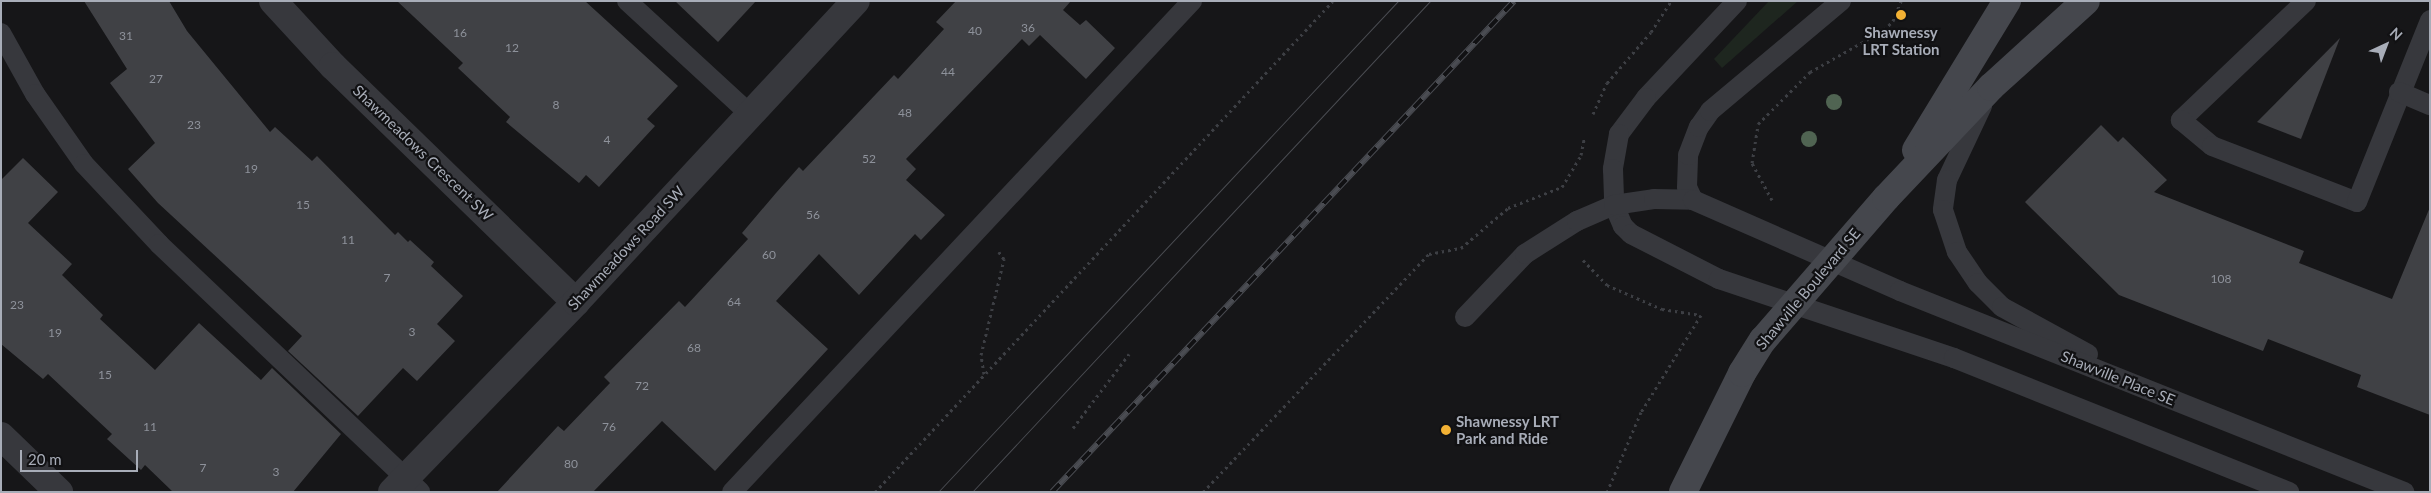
<!DOCTYPE html>
<html>
<head>
<meta charset="utf-8">
<style>
  body { margin:0 }
  #map { position:relative; width:2431px; height:493px; overflow:hidden; background:#161618; font-family:Lato,sans-serif }
  div>[style] { position:absolute }
  .green>* { inset:0; background:#1e261f }
  .building>* { inset:0; background:#404145 }
  .path>* { height:3px; margin-top:-1.5px; transform-origin:0; background:repeating-linear-gradient(90deg,#3d3f44 0 2.5px,transparent 0 6.5px) }
  .lane>* { height:20px; margin:-10px; padding:0 10px; transform-origin:10px; border-radius:10px; background:#37383d }
  .street>* { height:28px; margin:-14px; padding:0 14px; transform-origin:14px; border-radius:14px; background:#37383d }
  .secondary>* { height:28px; margin:-14px; padding:0 14px; transform-origin:14px; border-radius:14px; background:#45474d }
  .tram>* { height:1px; margin:-0.5px; padding:0 0.5px; transform-origin:0.5px; border-radius:0.5px; background:#4a4c52 }
  .rail>* { height:5.5px; margin-top:-2.75px; transform-origin:0; background:repeating-linear-gradient(90deg,#111113 0 11px,#4a4c52 0 22px); box-sizing:border-box; border-block:1px solid #4a4c52 }
  .trees>* { width:16px; height:16px; margin:-8px; border-radius:50%; background:#506452 }
  .dots>* { width:14px; height:14px; translate:-50% -50%; box-sizing:border-box; border:2px solid #111113; border-radius:50% }
  span { translate:-50% -50%; white-space:nowrap; text-align:center; line-height:1.15; -webkit-text-stroke:4.5px #111113; paint-order:stroke }
  .number-label { font-size:12px; color:#8e929b }
  .number-label span { -webkit-text-stroke-width:0 }
  .poi-label { font-size:15px; color:#a8adb8; font-weight:700 }
  .left { translate:0 -50%; text-align:left }
  .street-label { font-size:15px; color:#a8adb8 }
  .frame { position:absolute; inset:0; border:2px solid #a8adb8; pointer-events:none }
  .north { position:absolute; left:2361px; top:20px; width:50px; height:50px; -webkit-text-stroke:4px #111113; paint-order:stroke; rotate:43deg; font-size:14px; font-weight:700; line-height:20px; text-align:center; color:#a8adb8 }
  .north::after { content:''; display:block; margin:auto; width:18px; height:22px; background:#a8adb8; clip-path:polygon(50% 0,100% 100%,50% 72%,0 100%) }
  .scale { position:absolute; left:20px; top:450px; width:118px; height:22px; box-sizing:border-box; border:2px solid #a8adb8; border-top:0; padding-left:6px; font-size:15px; line-height:18px; white-space:nowrap; color:#a8adb8; -webkit-text-stroke:4px #111113; paint-order:stroke }
</style>
</head>
<body>
<div id="map">
  <div class="green">
    <div style="clip-path:polygon(1769px 1px,1798px 1px,1722px 68px,1714px 59px)"></div>
  </div>
  <div class="building">
    <div style="clip-path:polygon(84px 1px,169px 1px,187px 31px,270px 132px,275px 127px,312px 161px,317px 156px,395px 235px,398px 232px,408px 242px,410px 240px,434px 262px,431px 266px,463px 296px,437px 324px,455px 341px,417px 381px,403px 368px,358px 416px,288px 351px,302px 336px,158px 203px,128px 169px,155px 143px,110px 83px,127px 69px)"></div>
    <div style="clip-path:polygon(397px 1px,585px 1px,678px 86px,647px 119px,655px 126px,599px 187px,586px 175px,579px 183px,506px 122px,510px 117px,458px 68px,463px 63px)"></div>
    <div style="clip-path:polygon(675px 1px,756px 1px,718px 42px)"></div>
    <div style="clip-path:polygon(956px 1px,1071px 1px,1063px 10px,1080px 25px,1086px 20px,1115px 48px,1086px 79px,1040px 35px,1029px 46px,1022px 39px,906px 159px,916px 169px,906px 180px,945px 215px,921px 240px,915px 234px,859px 295px,819px 254px,776px 301px,828px 349px,715px 471px,662px 421px,593px 492px,497px 492px,558px 426px,564px 431px,610px 383px,604px 377px,679px 301px,685px 307px,748px 239px,742px 233px,776px 193px,799px 167px,803px 171px,894px 75px,898px 79px,944px 29px,936px 22px)"></div>
    <div style="clip-path:polygon(2340px 38px,2301px 139px,2257px 122px)"></div>
    <div style="clip-path:polygon(2101px 125px,2118px 142px,2123px 137px,2167px 180px,2154px 192px,2304px 251px,2299px 263px,2392px 299px,2430px 207px,2430px 415px,2357px 387px,2361px 375px,2268px 339px,2263px 351px,2119px 295px,2025px 202px)"></div>
    <div style="clip-path:polygon(23px 158px,58px 192px,28px 223px,72px 264px,62px 275px,103px 315px,100px 319px,155px 370px,199px 323px,261px 380px,272px 368px,341px 434px,293px 492px,173px 492px,145px 465px,141px 470px,107px 439px,112px 434px,48px 374px,43px 379px,1px 344px,1px 180px)"></div>
  </div>
  <div class="path">
    <div style="left:1593px;top:114px;width:34px;rotate:-66deg"></div>
    <div style="left:1607px;top:83px;width:67px;rotate:-49.2deg"></div>
    <div style="left:1651px;top:32px;width:37px;rotate:-57deg"></div>
    <div style="left:1772px;top:200px;width:42px;rotate:-118.4deg"></div>
    <div style="left:1752px;top:163px;width:39px;rotate:-81deg"></div>
    <div style="left:1758px;top:124px;width:74px;rotate:-45deg"></div>
    <div style="left:1810px;top:72px;width:85px;rotate:-29.6deg"></div>
    <div style="left:1884px;top:30px;width:13px;rotate:-45deg"></div>
    <div style="left:1893px;top:21px;width:22px;rotate:-68deg"></div>
    <div style="left:1583px;top:260px;width:35px;rotate:46deg"></div>
    <div style="left:1607px;top:285px;width:60px;rotate:23.6deg"></div>
    <div style="left:1662px;top:309px;width:39px;rotate:9deg"></div>
    <div style="left:1701px;top:315px;width:114px;rotate:121.7deg"></div>
    <div style="left:1641px;top:412px;width:87px;rotate:113deg"></div>
    <div style="left:984px;top:374px;width:19px;rotate:-99deg"></div>
    <div style="left:981px;top:355px;width:99px;rotate:-76.5deg"></div>
    <div style="left:1004px;top:259px;width:9px;rotate:-126deg"></div>
    <div style="left:1073px;top:428px;width:93px;rotate:-52.9deg"></div>
    <div style="left:875px;top:492px;width:671px;rotate:-46.99deg"></div>
    <div style="left:1203px;top:492px;width:328px;rotate:-46.5deg"></div>
    <div style="left:1429px;top:254px;width:33px;rotate:-11deg"></div>
    <div style="left:1461px;top:248px;width:62px;rotate:-40.4deg"></div>
    <div style="left:1508px;top:208px;width:58px;rotate:-21.3deg"></div>
    <div style="left:1562px;top:187px;width:37px;rotate:-59deg"></div>
    <div style="left:1581px;top:155px;width:16px;rotate:-79deg"></div>
  </div>
  <div class="lane">
    <div style="left:627px;top:1px;width:167px;rotate:42.6deg"></div>
    <div style="left:1737px;top:1px;width:133px;rotate:133.2deg"></div>
    <div style="left:1646px;top:98px;width:45px;rotate:126.9deg"></div>
    <div style="left:1619px;top:134px;width:36px;rotate:100deg"></div>
    <div style="left:1613px;top:169px;width:36px;rotate:88deg"></div>
    <div style="left:1614px;top:205px;width:23px;rotate:67deg"></div>
    <div style="left:1623px;top:226px;width:11px;rotate:45deg"></div>
    <div style="left:1631px;top:234px;width:99px;rotate:27.1deg"></div>
    <div style="left:1719px;top:279px;width:248px;rotate:18.6deg"></div>
    <div style="left:1954px;top:358px;width:361px;rotate:21.8deg"></div>
    <div style="left:2306px;top:1px;width:173px;rotate:136.4deg"></div>
    <div style="left:2181px;top:120px;width:40px;rotate:40deg"></div>
    <div style="left:2212px;top:146px;width:155px;rotate:21.1deg"></div>
    <div style="left:2357px;top:202px;width:196px;rotate:-68.1deg"></div>
    <div style="left:1px;top:33px;width:70px;rotate:60.9deg"></div>
    <div style="left:35px;top:94px;width:85px;rotate:55deg"></div>
    <div style="left:84px;top:164px;width:110px;rotate:46.8deg"></div>
    <div style="left:159px;top:244px;width:360px;rotate:43.5deg"></div>
    <div style="left:2399px;top:92px;width:34px;rotate:23deg"></div>
    <div style="left:1982px;top:106px;width:82px;rotate:115.3deg"></div>
    <div style="left:1947px;top:180px;width:30px;rotate:98deg"></div>
    <div style="left:1943px;top:210px;width:44px;rotate:71.6deg"></div>
    <div style="left:1957px;top:252px;width:37px;rotate:56deg"></div>
    <div style="left:1978px;top:283px;width:34px;rotate:45deg"></div>
    <div style="left:2002px;top:307px;width:98px;rotate:28.7deg"></div>
    <div style="left:1693px;top:200px;width:14px;rotate:-115deg"></div>
    <div style="left:1687px;top:187px;width:32px;rotate:-88deg"></div>
    <div style="left:1688px;top:155px;width:30px;rotate:-69deg"></div>
    <div style="left:1699px;top:127px;width:19px;rotate:-55deg"></div>
    <div style="left:1710px;top:111px;width:171px;rotate:-40deg"></div>
    <div style="left:1465px;top:317px;width:87px;rotate:-46.4deg"></div>
    <div style="left:1525px;top:254px;width:62px;rotate:-32.4deg"></div>
    <div style="left:1577px;top:221px;width:40px;rotate:-23.4deg"></div>
    <div style="left:1614px;top:205px;width:40px;rotate:-8.5deg"></div>
    <div style="left:1654px;top:199px;width:39px;rotate:1deg"></div>
    <div style="left:1693px;top:200px;width:226px;rotate:23.7deg"></div>
    <div style="left:1900px;top:291px;width:543px;rotate:21.74deg"></div>
    <div style="left:732px;top:492px;width:673px;rotate:-46.87deg"></div>
  </div>
  <div class="street">
    <div style="left:273px;top:1px;width:88px;rotate:47.3deg"></div>
    <div style="left:333px;top:66px;width:339px;rotate:44.2deg"></div>
    <div style="left:1px;top:436px;width:81px;rotate:44deg"></div>
    <div style="left:392px;top:492px;width:264px;rotate:-45.9deg"></div>
    <div style="left:576px;top:302px;width:411px;rotate:-47.1deg"></div>
  </div>
  <div class="secondary">
    <div style="left:1916px;top:150px;width:175px;rotate:-58.6deg"></div>
    <div style="left:1683px;top:492px;width:133px;rotate:-63.6deg"></div>
    <div style="left:1742px;top:373px;width:39px;rotate:-58deg"></div>
    <div style="left:1763px;top:340px;width:188px;rotate:-49.1deg"></div>
    <div style="left:1886px;top:198px;width:153px;rotate:-46.6deg"></div>
    <div style="left:1991px;top:87px;width:128px;rotate:-42.2deg"></div>
  </div>
  <div class="tram">
    <div style="left:938px;top:492px;width:673px;rotate:-46.87deg"></div>
    <div style="left:972px;top:492px;width:671px;rotate:-46.99deg"></div>
  </div>
  <div class="rail">
    <div style="left:1052px;top:492px;width:674px;rotate:-46.74deg"></div>
  </div>
  <div class="trees">
    <div style="left:1834px;top:102px"></div>
    <div style="left:1809px;top:139px"></div>
  </div>
  <div class="dots">
    <div style="left:1901px;top:15px;background:#f2b134"></div>
    <div style="left:1446px;top:430px;background:#f2b134"></div>
  </div>
  <div class="number-label">
    <span style="left:1028px;top:28px">36</span>
    <span style="left:975px;top:31px">40</span>
    <span style="left:460px;top:33px">16</span>
    <span style="left:126px;top:36px">31</span>
    <span style="left:512px;top:48px">12</span>
    <span style="left:948px;top:72px">44</span>
    <span style="left:156px;top:79px">27</span>
    <span style="left:556px;top:105px">8</span>
    <span style="left:905px;top:113px">48</span>
    <span style="left:194px;top:125px">23</span>
    <span style="left:607px;top:140px">4</span>
    <span style="left:869px;top:159px">52</span>
    <span style="left:251px;top:169px">19</span>
    <span style="left:303px;top:205px">15</span>
    <span style="left:813px;top:215px">56</span>
    <span style="left:348px;top:240px">11</span>
    <span style="left:769px;top:255px">60</span>
    <span style="left:387px;top:278px">7</span>
    <span style="left:2221px;top:279px">108</span>
    <span style="left:734px;top:302px">64</span>
    <span style="left:17px;top:305px">23</span>
    <span style="left:412px;top:332px">3</span>
    <span style="left:55px;top:333px">19</span>
    <span style="left:694px;top:348px">68</span>
    <span style="left:105px;top:375px">15</span>
    <span style="left:642px;top:386px">72</span>
    <span style="left:150px;top:427px">11</span>
    <span style="left:609px;top:427px">76</span>
    <span style="left:571px;top:464px">80</span>
    <span style="left:203px;top:468px">7</span>
    <span style="left:276px;top:472px">3</span>
  </div>
  <div class="poi-label">
    <span style="left:1901px;top:41px">Shawnessy<br>LRT Station</span>
    <span class="left" style="left:1456px;top:430px">Shawnessy LRT<br>Park and Ride</span>
  </div>
  <div class="street-label">
    <span style="left:423px;top:153px;rotate:44deg">Shawmeadows Crescent SW</span>
    <span style="left:626px;top:248px;rotate:-47deg">Shawmeadows Road SW</span>
    <span style="left:1808px;top:289px;rotate:-50deg">Shawville Boulevard SE</span>
    <span style="left:2118px;top:378px;rotate:22deg">Shawville Place SE</span>
  </div>
  <div class="frame"></div>
  <div class="north">N</div>
  <div class="scale">20 m</div>
</div>
</body>
</html>
